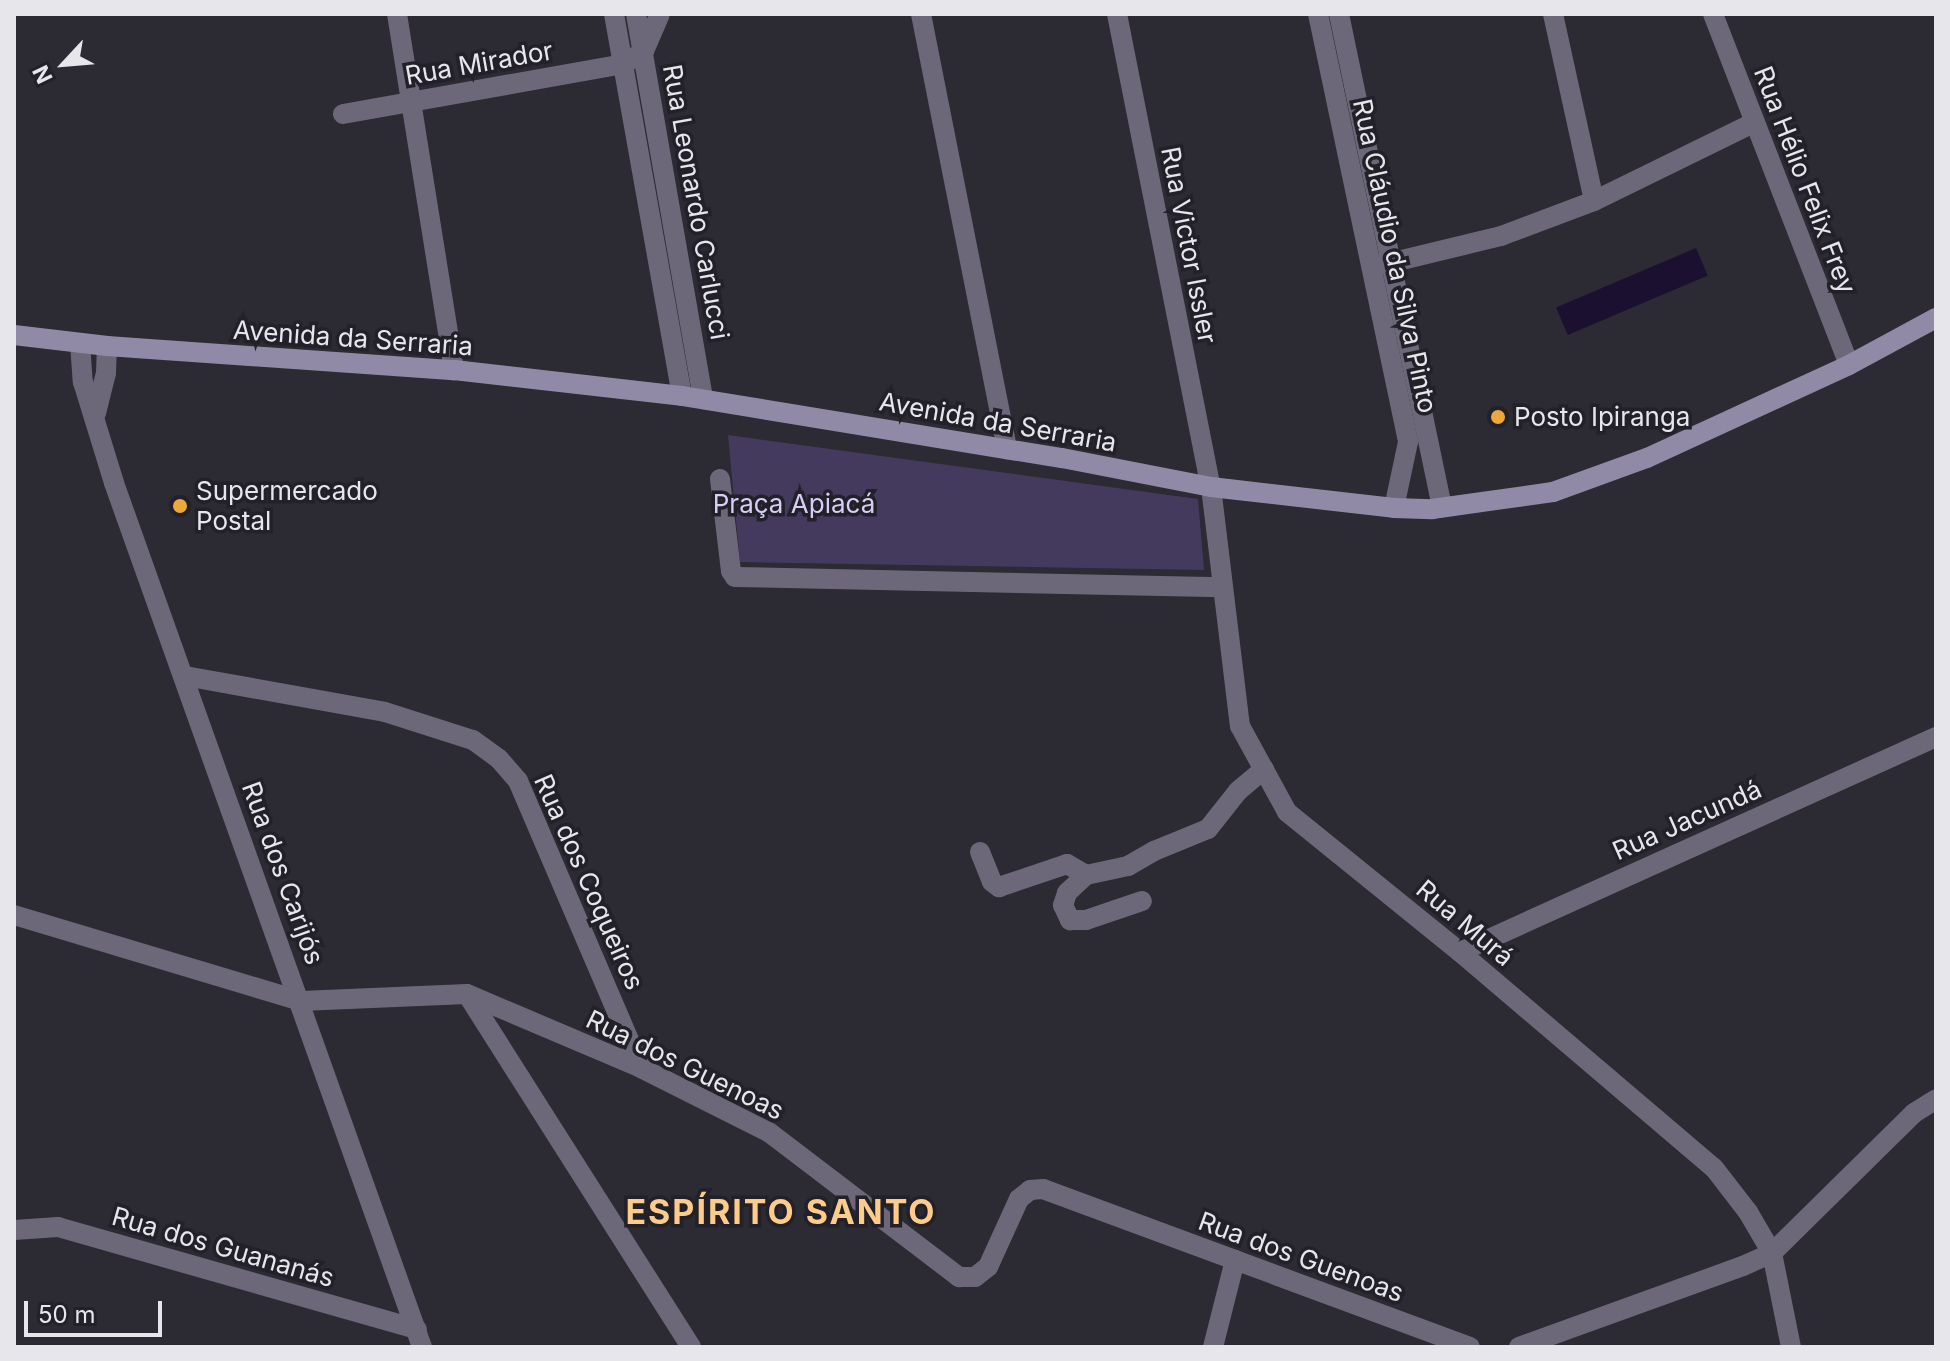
<!DOCTYPE html>
<html>
<head>
<meta charset="utf-8">
<style>
  body { margin:0 }
  #map { position:relative; width:1950px; height:1361px; overflow:hidden; background:#2c2a32; font-family:Inter,sans-serif }
  div>[style] { position:absolute }
  .green>* { inset:0; background:#443a5e }
  .water>* { inset:0; background:#1c1031; transform-origin:0 0 }
  .minor>* { height:20px; margin:-10px; padding:0 10px; transform-origin:10px; border-radius:10px; background:#6c687a }
  .tertiary>* { height:20px; margin:-10px; padding:0 10px; transform-origin:10px; border-radius:10px; background:#6c687a }
  .secondary>* { height:20px; margin:-10px; padding:0 10px; transform-origin:10px; border-radius:10px; background:#918aa7 }
  .dots>* { width:22px; height:22px; translate:-50% -50%; box-sizing:border-box; border:4px solid #222028; border-radius:50% }
  span { translate:-50% -50%; white-space:nowrap; text-align:center; line-height:1.15; -webkit-text-stroke:7px #222028; paint-order:stroke }
  .street-label { font-size:26px; color:#e7e6eb }
  .poi-label { font-size:26px; color:#e7e6eb }
  .left { translate:0 -50%; text-align:left }
  .park-label { font-size:26px; color:#d7cdf5 }
  .district-label { font-size:34px; color:#fdcc8a; font-weight:700; letter-spacing:2px }
  .frame { position:absolute; inset:0; border:16px solid #e7e6eb; pointer-events:none }
  .north { position:absolute; left:24px; top:24px; width:80px; height:80px; -webkit-text-stroke:6px #222028; paint-order:stroke; rotate:244deg; font-size:22px; font-weight:700; line-height:32px; text-align:center; color:#e7e6eb }
  .north::after { content:''; display:block; margin:auto; width:28px; height:36px; background:#e7e6eb; clip-path:polygon(50% 0,100% 100%,50% 72%,0 100%) }
  .scale { position:absolute; left:24px; top:1301px; width:138px; height:36px; box-sizing:border-box; border:4px solid #e7e6eb; border-top:0; padding-left:10px; font-size:24px; line-height:28px; white-space:nowrap; color:#e7e6eb; -webkit-text-stroke:6px #222028; paint-order:stroke }
</style>
</head>
<body>
<div id="map">
  <div class="green">
    <div style="clip-path:polygon(728px 435px,1198px 499px,1204px 570px,740px 562px)"></div>
  </div>
  <div class="water">
    <div style="left:1696px;top:248px;width:30px;height:152px;rotate:67deg"></div>
  </div>
  <div class="minor">
    <div style="left:397px;top:14px;width:361px;rotate:80.9deg"></div>
    <div style="left:614px;top:14px;width:388px;rotate:79.9deg"></div>
    <div style="left:636px;top:14px;width:391px;rotate:80.1deg"></div>
    <div style="left:921px;top:14px;width:444px;rotate:78.8deg"></div>
    <div style="left:1117px;top:14px;width:482px;rotate:78.8deg"></div>
    <div style="left:1211px;top:487px;width:241px;rotate:83.1deg"></div>
    <div style="left:1240px;top:726px;width:98px;rotate:61.3deg"></div>
    <div style="left:1287px;top:812px;width:223px;rotate:39deg"></div>
    <div style="left:1460px;top:952px;width:333px;rotate:40.4deg"></div>
    <div style="left:1714px;top:1168px;width:56px;rotate:52.3deg"></div>
    <div style="left:1748px;top:1212px;width:48px;rotate:59.7deg"></div>
    <div style="left:1772px;top:1253px;width:96px;rotate:78.6deg"></div>
    <div style="left:1553px;top:14px;width:191px;rotate:77.6deg"></div>
    <div style="left:1713px;top:14px;width:376px;rotate:68.8deg"></div>
    <div style="left:343px;top:114px;width:285px;rotate:-10.1deg"></div>
    <div style="left:624px;top:64px;width:24px;rotate:-33deg"></div>
    <div style="left:644px;top:51px;width:40px;rotate:-66.6deg"></div>
    <div style="left:1377px;top:266px;width:128px;rotate:-13.6deg"></div>
    <div style="left:1501px;top:236px;width:99px;rotate:-20.6deg"></div>
    <div style="left:1594px;top:201px;width:179px;rotate:-26.1deg"></div>
    <div style="left:80px;top:343px;width:39px;rotate:86deg"></div>
    <div style="left:83px;top:382px;width:106px;rotate:72.9deg"></div>
    <div style="left:114px;top:483px;width:917px;rotate:70.38deg"></div>
    <div style="left:96px;top:413px;width:41px;rotate:-76deg"></div>
    <div style="left:106px;top:373px;width:27px;rotate:-88deg"></div>
    <div style="left:720px;top:479px;width:93px;rotate:83.2deg"></div>
    <div style="left:731px;top:571px;width:7px;rotate:56deg"></div>
    <div style="left:735px;top:577px;width:487px;rotate:1.2deg"></div>
    <div style="left:185px;top:676px;width:203px;rotate:10.2deg"></div>
    <div style="left:385px;top:712px;width:92px;rotate:17.7deg"></div>
    <div style="left:473px;top:740px;width:32px;rotate:36deg"></div>
    <div style="left:499px;top:759px;width:29px;rotate:49deg"></div>
    <div style="left:518px;top:781px;width:312px;rotate:66.8deg"></div>
    <div style="left:980px;top:852px;width:32px;rotate:68deg"></div>
    <div style="left:992px;top:882px;width:9px;rotate:36deg"></div>
    <div style="left:999px;top:887px;width:72px;rotate:-18.7deg"></div>
    <div style="left:1067px;top:864px;width:22px;rotate:30deg"></div>
    <div style="left:1086px;top:875px;width:43px;rotate:-12.1deg"></div>
    <div style="left:1128px;top:866px;width:30px;rotate:-30deg"></div>
    <div style="left:1154px;top:851px;width:58px;rotate:-22.2deg"></div>
    <div style="left:1208px;top:829px;width:48px;rotate:-51.7deg"></div>
    <div style="left:1238px;top:791px;width:34px;rotate:-40deg"></div>
    <div style="left:1086px;top:875px;width:26px;rotate:137deg"></div>
    <div style="left:1067px;top:893px;width:13px;rotate:108deg"></div>
    <div style="left:1063px;top:905px;width:17px;rotate:65deg"></div>
    <div style="left:1070px;top:920px;width:16px"></div>
    <div style="left:1086px;top:920px;width:59px;rotate:-18.7deg"></div>
    <div style="left:14px;top:915px;width:300px;rotate:16.7deg"></div>
    <div style="left:301px;top:1001px;width:166px;rotate:-2.4deg"></div>
    <div style="left:467px;top:994px;width:189px;rotate:23deg"></div>
    <div style="left:641px;top:1068px;width:144px;rotate:26.7deg"></div>
    <div style="left:770px;top:1133px;width:238px;rotate:37.3deg"></div>
    <div style="left:959px;top:1277px;width:16px"></div>
    <div style="left:975px;top:1277px;width:16px;rotate:-38deg"></div>
    <div style="left:988px;top:1267px;width:75px;rotate:-65.5deg"></div>
    <div style="left:1019px;top:1199px;width:14px;rotate:-39deg"></div>
    <div style="left:1030px;top:1190px;width:13px;rotate:-4deg"></div>
    <div style="left:1043px;top:1189px;width:455px;rotate:20.3deg"></div>
    <div style="left:1460px;top:952px;width:522px;rotate:-24.31deg"></div>
    <div style="left:467px;top:994px;width:418px;rotate:57.6deg"></div>
    <div style="left:14px;top:1230px;width:44px;rotate:-3.9deg"></div>
    <div style="left:58px;top:1227px;width:373px;rotate:15.9deg"></div>
    <div style="left:1213px;top:1347px;width:90px;rotate:-75.8deg"></div>
    <div style="left:1519px;top:1347px;width:238px;rotate:-19.9deg"></div>
    <div style="left:1743px;top:1266px;width:32px;rotate:-24deg"></div>
    <div style="left:1772px;top:1253px;width:199px;rotate:-44.6deg"></div>
    <div style="left:1914px;top:1113px;width:26px;rotate:-32deg"></div>
  </div>
  <div class="tertiary">
    <div style="left:1318px;top:14px;width:437px;rotate:78.1deg"></div>
    <div style="left:1408px;top:442px;width:67px;rotate:102deg"></div>
    <div style="left:1339px;top:14px;width:504px;rotate:78.2deg"></div>
  </div>
  <div class="secondary">
    <div style="left:14px;top:335px;width:94px;rotate:6.7deg"></div>
    <div style="left:107px;top:346px;width:348px;rotate:4deg"></div>
    <div style="left:454px;top:370px;width:229px;rotate:6.5deg"></div>
    <div style="left:682px;top:396px;width:385px;rotate:9.3deg"></div>
    <div style="left:1062px;top:458px;width:152px;rotate:11deg"></div>
    <div style="left:1211px;top:487px;width:184px;rotate:6.5deg"></div>
    <div style="left:1394px;top:508px;width:38px;rotate:2deg"></div>
    <div style="left:1432px;top:509px;width:122px;rotate:-8deg"></div>
    <div style="left:1553px;top:492px;width:100px;rotate:-19.9deg"></div>
    <div style="left:1647px;top:458px;width:222px;rotate:-24.7deg"></div>
    <div style="left:1849px;top:365px;width:99px;rotate:-28.4deg"></div>
  </div>
  <div class="dots">
    <div style="left:1498px;top:417px;background:#eda83c"></div>
    <div style="left:180px;top:506px;background:#eda83c"></div>
  </div>
  <div class="street-label">
    <span style="left:479px;top:63px;rotate:-10deg">Rua Mirador</span>
    <span style="left:1805px;top:180px;rotate:69deg">Rua Hélio Felix Frey</span>
    <span style="left:696px;top:202px;rotate:80deg">Rua Leonardo Carlucci</span>
    <span style="left:1189px;top:245px;rotate:79deg">Rua Victor Issler</span>
    <span style="left:1395px;top:256px;rotate:78deg">Rua Cláudio da Silva Pinto</span>
    <span style="left:353px;top:338px;rotate:4deg">Avenida da Serraria</span>
    <span style="left:998px;top:422px;rotate:10deg">Avenida da Serraria</span>
    <span style="left:1687px;top:820px;rotate:-24deg">Rua Jacundá</span>
    <span style="left:283px;top:873px;rotate:70deg">Rua dos Carijós</span>
    <span style="left:589px;top:882px;rotate:66deg">Rua dos Coqueiros</span>
    <span style="left:1465px;top:923px;rotate:40deg">Rua Murá</span>
    <span style="left:685px;top:1065px;rotate:26deg">Rua dos Guenoas</span>
    <span style="left:223px;top:1247px;rotate:16deg">Rua dos Guananás</span>
    <span style="left:1301px;top:1257px;rotate:20deg">Rua dos Guenoas</span>
  </div>
  <div class="poi-label">
    <span class="left" style="left:1514px;top:417px">Posto Ipiranga</span>
    <span class="left" style="left:196px;top:506px">Supermercado<br>Postal</span>
  </div>
  <div class="park-label">
    <span style="left:794px;top:504px">Praça Apiacá</span>
  </div>
  <div class="district-label">
    <span style="left:781px;top:1212px">ESPÍRITO SANTO</span>
  </div>
  <div class="frame"></div>
  <div class="north">N</div>
  <div class="scale">50 m</div>
</div>
</body>
</html>
